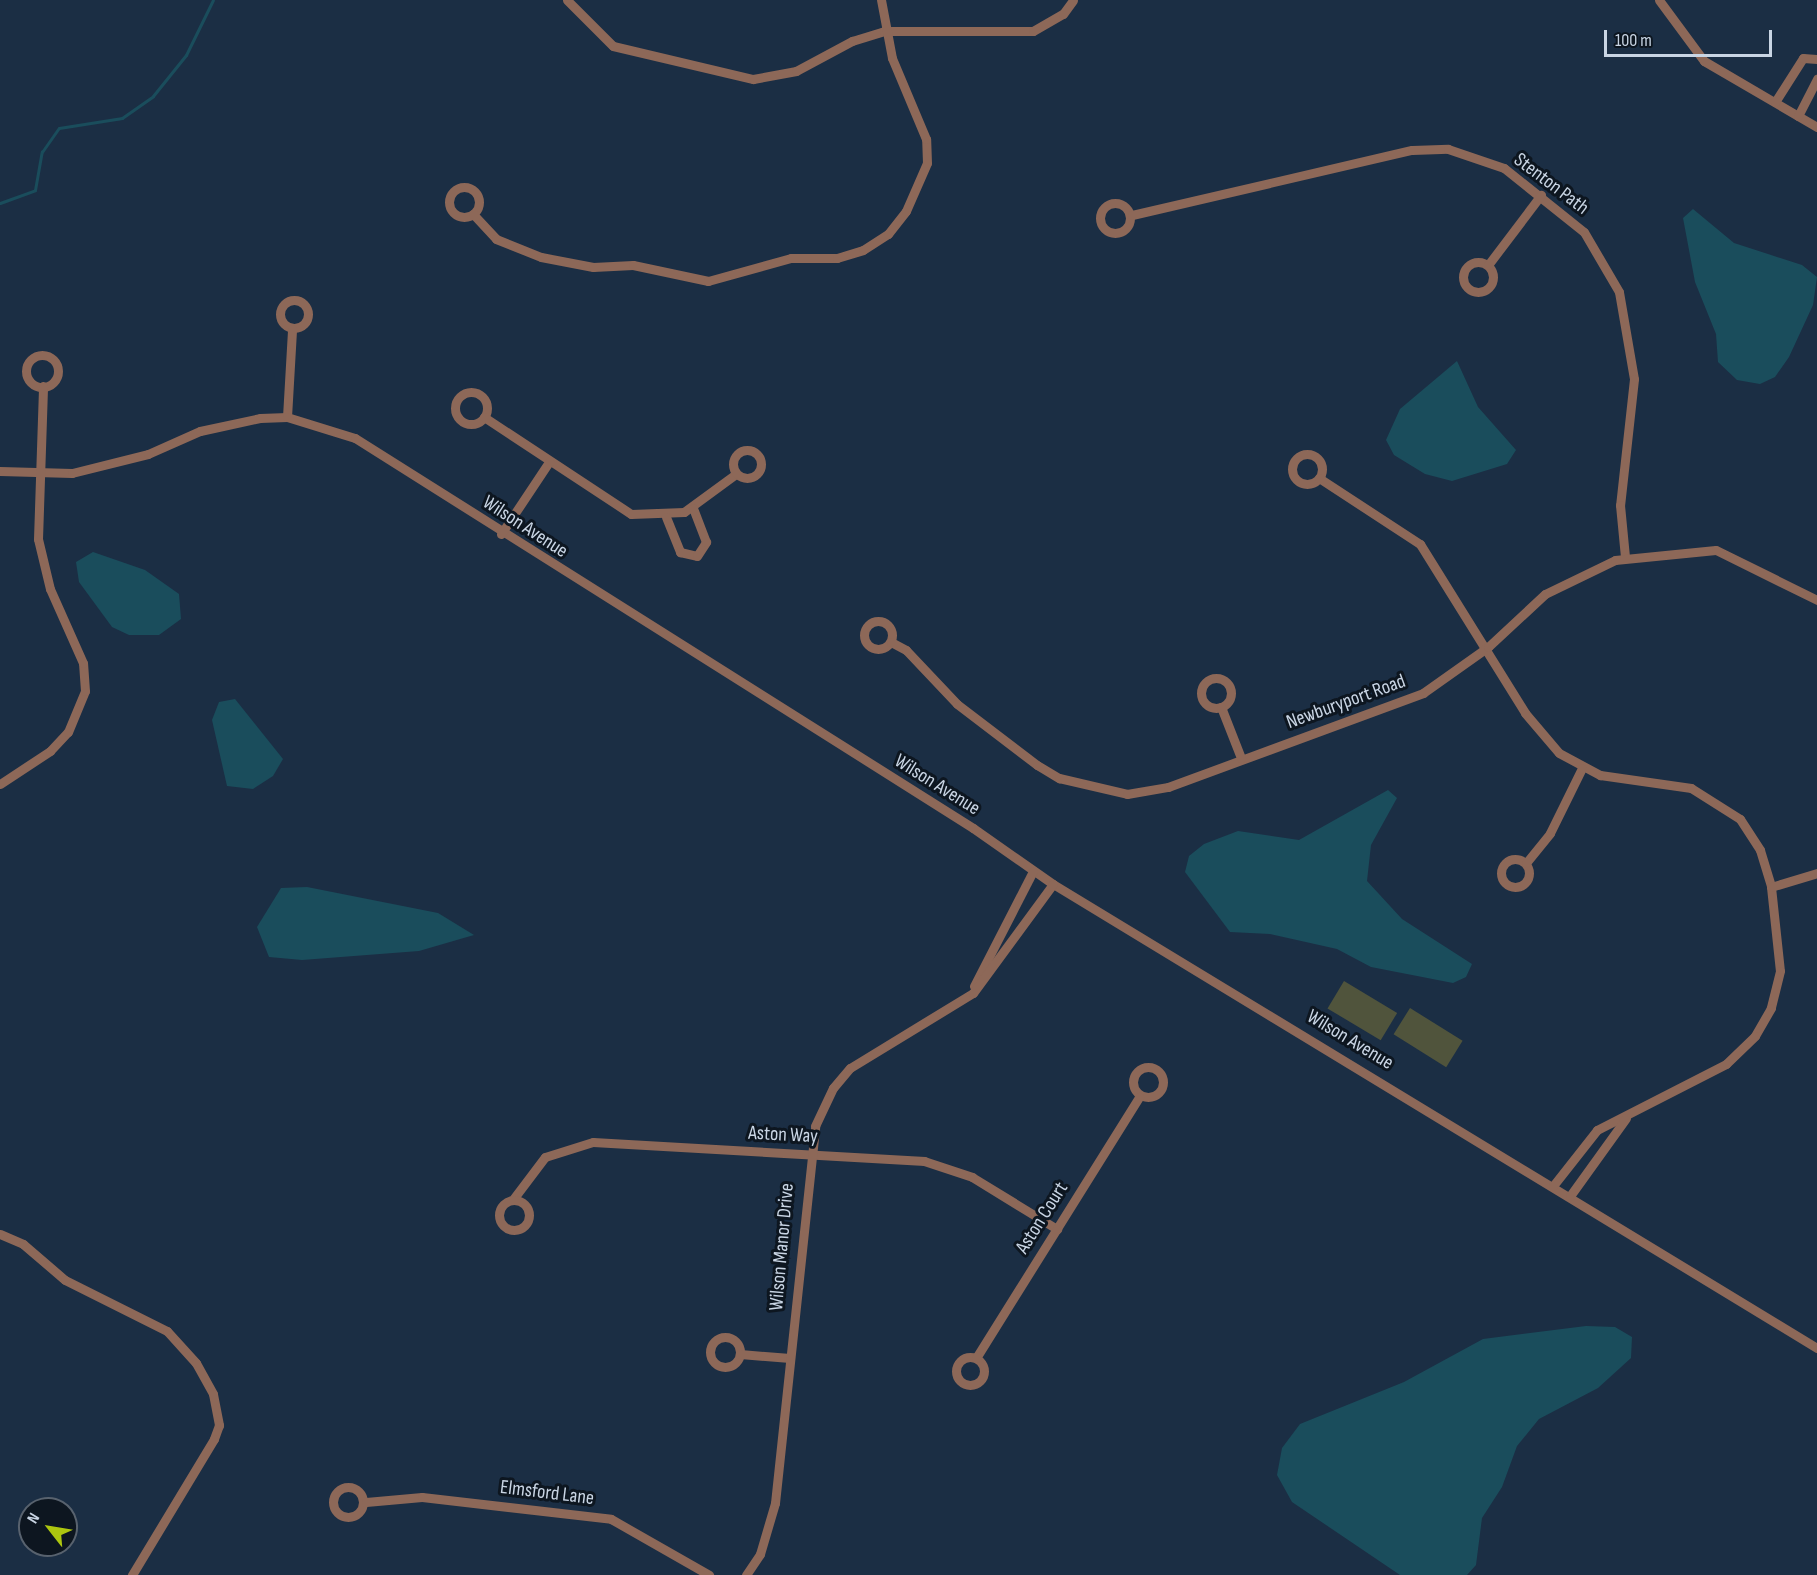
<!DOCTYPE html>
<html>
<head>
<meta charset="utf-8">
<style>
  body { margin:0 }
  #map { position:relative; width:1817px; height:1575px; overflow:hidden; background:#1b2e44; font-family:"Sofia Sans Condensed",sans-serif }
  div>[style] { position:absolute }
  .green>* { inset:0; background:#50543c; transform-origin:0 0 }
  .water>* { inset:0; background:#1a4d5c }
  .stream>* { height:3px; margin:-1.5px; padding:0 1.5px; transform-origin:1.5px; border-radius:1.5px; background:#1a4d5c }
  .minor>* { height:9px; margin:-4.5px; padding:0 4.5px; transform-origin:4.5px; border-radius:4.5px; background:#8d6858 }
  .minor>.ring { margin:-4.5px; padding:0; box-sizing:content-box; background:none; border:9px solid #8d6858; border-radius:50% }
  span { translate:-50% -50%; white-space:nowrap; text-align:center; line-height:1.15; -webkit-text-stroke:6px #0d1620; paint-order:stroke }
  .street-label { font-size:20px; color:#c9d5e4 }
  .north { position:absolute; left:18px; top:1497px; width:60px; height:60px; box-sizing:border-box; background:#0d1620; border:2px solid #58626e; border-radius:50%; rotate:301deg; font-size:16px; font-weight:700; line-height:24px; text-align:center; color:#c9d5e4 }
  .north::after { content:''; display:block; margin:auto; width:21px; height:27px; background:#adc60f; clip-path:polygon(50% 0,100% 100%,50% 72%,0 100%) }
  .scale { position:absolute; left:1604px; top:30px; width:168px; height:27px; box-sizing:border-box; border:3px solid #c9d5e4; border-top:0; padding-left:8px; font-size:18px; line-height:21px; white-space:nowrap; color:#c9d5e4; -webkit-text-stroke:4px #0d1620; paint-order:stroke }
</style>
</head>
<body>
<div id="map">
  <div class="green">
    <div style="left:1344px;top:981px;width:62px;height:32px;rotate:31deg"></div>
    <div style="left:1410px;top:1008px;width:62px;height:31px;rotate:32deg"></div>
  </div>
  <div class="water">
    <div style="clip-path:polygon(1693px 209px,1734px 243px,1802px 265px,1817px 277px,1813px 305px,1789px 357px,1775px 377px,1760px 384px,1737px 380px,1718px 362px,1716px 334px,1695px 282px,1683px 218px)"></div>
    <div style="clip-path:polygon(1457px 361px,1478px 407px,1516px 450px,1507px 464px,1452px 481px,1425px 474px,1394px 455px,1386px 440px,1400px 409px)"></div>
    <div style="clip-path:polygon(93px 552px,145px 570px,179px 594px,181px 619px,159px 635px,129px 635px,112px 627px,79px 582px,76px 562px)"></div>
    <div style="clip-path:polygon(235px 699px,283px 759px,273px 776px,253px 789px,227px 786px,212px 720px,219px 702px)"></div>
    <div style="clip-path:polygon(1388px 790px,1397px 798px,1371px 845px,1367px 881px,1402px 919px,1472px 964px,1466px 977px,1453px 983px,1371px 967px,1337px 949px,1270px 934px,1230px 932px,1185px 872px,1189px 856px,1204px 844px,1238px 831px,1299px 840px)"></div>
    <div style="clip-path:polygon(307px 887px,438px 913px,474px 935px,419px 951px,302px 960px,269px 957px,257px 927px,281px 888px)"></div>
    <div style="clip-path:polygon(1586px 1326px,1615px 1327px,1632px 1337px,1631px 1358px,1598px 1388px,1539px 1419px,1517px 1446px,1502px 1487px,1482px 1518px,1476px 1565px,1467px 1575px,1400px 1575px,1292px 1502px,1277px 1475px,1282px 1448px,1300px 1424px,1404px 1382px,1483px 1339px)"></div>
  </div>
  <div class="stream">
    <div style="left:0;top:203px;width:37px;rotate:-20deg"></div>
    <div style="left:35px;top:190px;width:39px;rotate:-80deg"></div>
    <div style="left:42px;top:152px;width:29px;rotate:-55deg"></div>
    <div style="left:59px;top:128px;width:64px;rotate:-9deg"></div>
    <div style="left:122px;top:118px;width:38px;rotate:-35deg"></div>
    <div style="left:153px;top:96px;width:53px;rotate:-51.2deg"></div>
    <div style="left:186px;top:55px;width:61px;rotate:-63.9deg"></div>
  </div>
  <div class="minor">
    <div style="left:567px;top:0;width:65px;rotate:45deg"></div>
    <div style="left:613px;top:46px;width:144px;rotate:13.3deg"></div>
    <div style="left:753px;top:79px;width:44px;rotate:-10.5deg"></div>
    <div style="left:796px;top:71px;width:64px;rotate:-28.2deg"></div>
    <div style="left:852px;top:41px;width:34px;rotate:-17deg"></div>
    <div style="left:884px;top:31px;width:149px"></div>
    <div style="left:1033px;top:31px;width:34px;rotate:-30deg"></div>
    <div style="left:1063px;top:14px;width:17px;rotate:-54deg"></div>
    <div style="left:1659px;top:0;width:76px;rotate:53.6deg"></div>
    <div style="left:1704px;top:61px;width:131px;rotate:30.3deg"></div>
    <div style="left:1775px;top:102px;width:52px;rotate:-57.5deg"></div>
    <div style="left:1803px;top:58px;width:14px;rotate:4deg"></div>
    <div style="left:1798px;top:116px;width:42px;rotate:-62.8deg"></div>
    <div class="ring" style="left:449px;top:187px;width:21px;height:21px"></div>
    <div class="ring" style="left:1100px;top:203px;width:21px;height:21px"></div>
    <div style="left:473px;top:214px;width:34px;rotate:47deg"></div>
    <div style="left:496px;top:239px;width:48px;rotate:21.8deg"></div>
    <div style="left:541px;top:257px;width:53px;rotate:10.9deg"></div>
    <div style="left:593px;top:267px;width:40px;rotate:-2.9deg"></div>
    <div style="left:633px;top:265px;width:77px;rotate:12deg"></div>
    <div style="left:708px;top:281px;width:86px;rotate:-15.5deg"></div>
    <div style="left:791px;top:258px;width:46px"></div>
    <div style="left:837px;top:258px;width:27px;rotate:-17deg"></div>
    <div style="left:863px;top:250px;width:30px;rotate:-33deg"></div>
    <div style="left:888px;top:234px;width:29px;rotate:-52deg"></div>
    <div style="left:906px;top:211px;width:52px;rotate:-66.4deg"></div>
    <div style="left:927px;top:163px;width:24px;rotate:-92deg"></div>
    <div style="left:926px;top:139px;width:88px;rotate:-112.8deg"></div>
    <div style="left:892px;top:58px;width:59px;rotate:-100.7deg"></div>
    <div style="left:1132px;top:215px;width:287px;rotate:-13.1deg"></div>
    <div style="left:1412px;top:150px;width:36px;rotate:-2deg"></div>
    <div style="left:1448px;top:149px;width:59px;rotate:18.7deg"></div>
    <div style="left:1504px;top:168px;width:102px;rotate:38.7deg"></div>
    <div style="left:1584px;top:232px;width:69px;rotate:59.7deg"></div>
    <div style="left:1619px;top:292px;width:88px;rotate:80.2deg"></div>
    <div style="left:1634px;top:379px;width:127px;rotate:96.3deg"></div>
    <div style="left:1620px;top:505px;width:52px;rotate:84.5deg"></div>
    <div class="ring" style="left:1463px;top:262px;width:21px;height:21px"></div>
    <div style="left:1488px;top:265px;width:88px;rotate:-52.9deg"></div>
    <div class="ring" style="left:280px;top:300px;width:19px;height:19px"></div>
    <div class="ring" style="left:26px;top:355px;width:23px;height:23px"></div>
    <div class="ring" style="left:455px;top:392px;width:23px;height:23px"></div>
    <div style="left:287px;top:417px;width:88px;rotate:-86.7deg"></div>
    <div style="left:484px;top:417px;width:176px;rotate:33.4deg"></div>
    <div style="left:631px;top:514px;width:53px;rotate:-2.2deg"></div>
    <div style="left:684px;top:512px;width:64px;rotate:-36.2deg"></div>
    <div class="ring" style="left:733px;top:450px;width:19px;height:19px"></div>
    <div class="ring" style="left:1292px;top:454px;width:21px;height:21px"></div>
    <div style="left:0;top:471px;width:72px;rotate:1.6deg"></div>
    <div style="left:72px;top:473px;width:78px;rotate:-14deg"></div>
    <div style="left:148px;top:454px;width:57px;rotate:-23.9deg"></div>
    <div style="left:200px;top:431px;width:61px;rotate:-12.2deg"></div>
    <div style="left:260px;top:418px;width:27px;rotate:-2deg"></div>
    <div style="left:287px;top:417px;width:71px;rotate:17.2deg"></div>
    <div style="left:355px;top:438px;width:731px;rotate:32.25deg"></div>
    <div style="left:973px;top:828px;width:98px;rotate:35deg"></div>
    <div style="left:1053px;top:884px;width:894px;rotate:31.27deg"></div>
    <div style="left:1319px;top:478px;width:121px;rotate:33.2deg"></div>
    <div style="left:1420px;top:544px;width:199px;rotate:58.1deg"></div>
    <div style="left:1525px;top:713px;width:52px;rotate:49.6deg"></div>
    <div style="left:1559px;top:753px;width:47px;rotate:28.2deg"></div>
    <div style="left:1600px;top:775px;width:92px;rotate:8.1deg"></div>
    <div style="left:1691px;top:788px;width:58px;rotate:32.3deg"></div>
    <div style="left:1740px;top:819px;width:37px;rotate:57deg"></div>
    <div style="left:1760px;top:850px;width:39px;rotate:73deg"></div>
    <div style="left:1771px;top:887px;width:84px;rotate:83.9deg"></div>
    <div style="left:1780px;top:971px;width:38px;rotate:104deg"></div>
    <div style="left:1771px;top:1008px;width:32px;rotate:120deg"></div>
    <div style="left:1755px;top:1036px;width:40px;rotate:136deg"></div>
    <div style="left:1726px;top:1064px;width:145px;rotate:152.9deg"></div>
    <div style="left:1597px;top:1130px;width:71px;rotate:128.2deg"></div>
    <div style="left:666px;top:517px;width:38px;rotate:68deg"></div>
    <div style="left:680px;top:552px;width:17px;rotate:13deg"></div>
    <div style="left:697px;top:556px;width:17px;rotate:-57deg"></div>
    <div style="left:706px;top:542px;width:36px;rotate:-111deg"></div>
    <div style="left:501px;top:534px;width:87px;rotate:-56.3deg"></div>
    <div class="ring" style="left:864px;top:621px;width:19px;height:19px"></div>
    <div style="left:891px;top:642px;width:17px;rotate:28deg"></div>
    <div style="left:906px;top:650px;width:74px;rotate:46.6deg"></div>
    <div style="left:957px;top:704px;width:101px;rotate:37.3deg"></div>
    <div style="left:1037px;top:765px;width:26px;rotate:31deg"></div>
    <div style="left:1059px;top:778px;width:70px;rotate:13.2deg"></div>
    <div style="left:1127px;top:794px;width:42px;rotate:-9.7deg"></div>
    <div style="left:1168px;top:787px;width:272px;rotate:-20.2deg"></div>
    <div style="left:1423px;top:693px;width:80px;rotate:-35.3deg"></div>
    <div style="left:1488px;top:647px;width:78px;rotate:-42.9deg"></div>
    <div style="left:1545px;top:594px;width:78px;rotate:-25.9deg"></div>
    <div style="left:1615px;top:560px;width:101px;rotate:-5.7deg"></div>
    <div style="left:1716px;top:550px;width:113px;rotate:26.3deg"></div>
    <div class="ring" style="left:1201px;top:678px;width:21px;height:21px"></div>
    <div style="left:1221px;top:707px;width:55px;rotate:68.6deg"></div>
    <div style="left:0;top:784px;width:60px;rotate:-33.4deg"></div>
    <div style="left:50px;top:751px;width:26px;rotate:-47deg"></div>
    <div style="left:68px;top:732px;width:44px;rotate:-67.5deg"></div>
    <div style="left:85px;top:691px;width:28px;rotate:-94deg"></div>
    <div style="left:83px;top:663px;width:81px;rotate:-114deg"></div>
    <div style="left:50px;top:589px;width:51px;rotate:-103.5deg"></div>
    <div style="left:38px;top:539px;width:153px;rotate:-88.1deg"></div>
    <div class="ring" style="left:1501px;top:859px;width:19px;height:19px"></div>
    <div style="left:1526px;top:863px;width:38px;rotate:-51deg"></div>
    <div style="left:1550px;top:833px;width:72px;rotate:-63.8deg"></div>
    <div style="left:1771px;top:887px;width:48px;rotate:-16.9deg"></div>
    <div style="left:974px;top:986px;width:129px;rotate:-62.8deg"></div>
    <div class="ring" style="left:1133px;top:1067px;width:21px;height:21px"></div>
    <div style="left:1570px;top:1196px;width:96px;rotate:-54.3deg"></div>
    <div style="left:514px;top:1198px;width:51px;rotate:-52.9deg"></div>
    <div style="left:545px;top:1157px;width:50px;rotate:-17.4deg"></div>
    <div style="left:593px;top:1142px;width:332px;rotate:3.3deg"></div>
    <div style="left:924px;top:1161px;width:51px;rotate:18.4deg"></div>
    <div style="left:972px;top:1177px;width:100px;rotate:31.5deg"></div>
    <div class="ring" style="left:499px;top:1200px;width:21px;height:21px"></div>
    <div style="left:0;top:1234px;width:25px;rotate:23deg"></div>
    <div style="left:23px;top:1244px;width:55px;rotate:40.6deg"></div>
    <div style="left:65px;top:1280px;width:114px;rotate:26.6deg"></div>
    <div style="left:167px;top:1331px;width:43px;rotate:47.8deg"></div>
    <div style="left:196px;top:1363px;width:35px;rotate:61deg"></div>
    <div style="left:213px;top:1394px;width:32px;rotate:79deg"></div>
    <div style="left:219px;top:1425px;width:15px;rotate:110deg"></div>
    <div style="left:214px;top:1439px;width:159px;rotate:121.1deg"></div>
    <div class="ring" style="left:710px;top:1337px;width:21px;height:21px"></div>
    <div style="left:740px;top:1354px;width:50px;rotate:4.6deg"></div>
    <div class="ring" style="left:956px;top:1357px;width:19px;height:19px"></div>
    <div style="left:976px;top:1358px;width:308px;rotate:-58deg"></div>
    <div class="ring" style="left:333px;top:1487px;width:21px;height:21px"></div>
    <div style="left:366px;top:1502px;width:56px;rotate:-5.1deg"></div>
    <div style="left:422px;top:1497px;width:190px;rotate:6.6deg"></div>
    <div style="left:611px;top:1519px;width:113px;rotate:29.7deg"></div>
    <div style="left:746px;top:1575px;width:25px;rotate:-56deg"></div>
    <div style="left:760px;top:1554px;width:53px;rotate:-73.6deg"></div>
    <div style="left:775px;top:1503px;width:379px;rotate:-83.9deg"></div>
    <div style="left:815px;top:1126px;width:42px;rotate:-64.7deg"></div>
    <div style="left:833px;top:1088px;width:26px;rotate:-50deg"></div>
    <div style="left:850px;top:1068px;width:144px;rotate:-31.4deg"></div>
    <div style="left:973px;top:993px;width:135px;rotate:-53.7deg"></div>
  </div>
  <div class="street-label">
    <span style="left:1551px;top:184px;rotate:37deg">Stenton Path</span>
    <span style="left:525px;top:527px;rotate:33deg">Wilson Avenue</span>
    <span style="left:1346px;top:702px;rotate:-20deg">Newburyport Road</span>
    <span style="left:937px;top:785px;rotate:32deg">Wilson Avenue</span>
    <span style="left:1350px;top:1040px;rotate:31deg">Wilson Avenue</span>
    <span style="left:783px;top:1135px;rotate:3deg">Aston Way</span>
    <span style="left:1042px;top:1218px;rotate:-58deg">Aston Court</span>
    <span style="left:782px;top:1247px;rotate:-85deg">Wilson Manor Drive</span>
    <span style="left:547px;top:1493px;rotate:7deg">Elmsford Lane</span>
  </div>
  <div class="north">N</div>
  <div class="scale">100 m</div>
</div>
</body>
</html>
